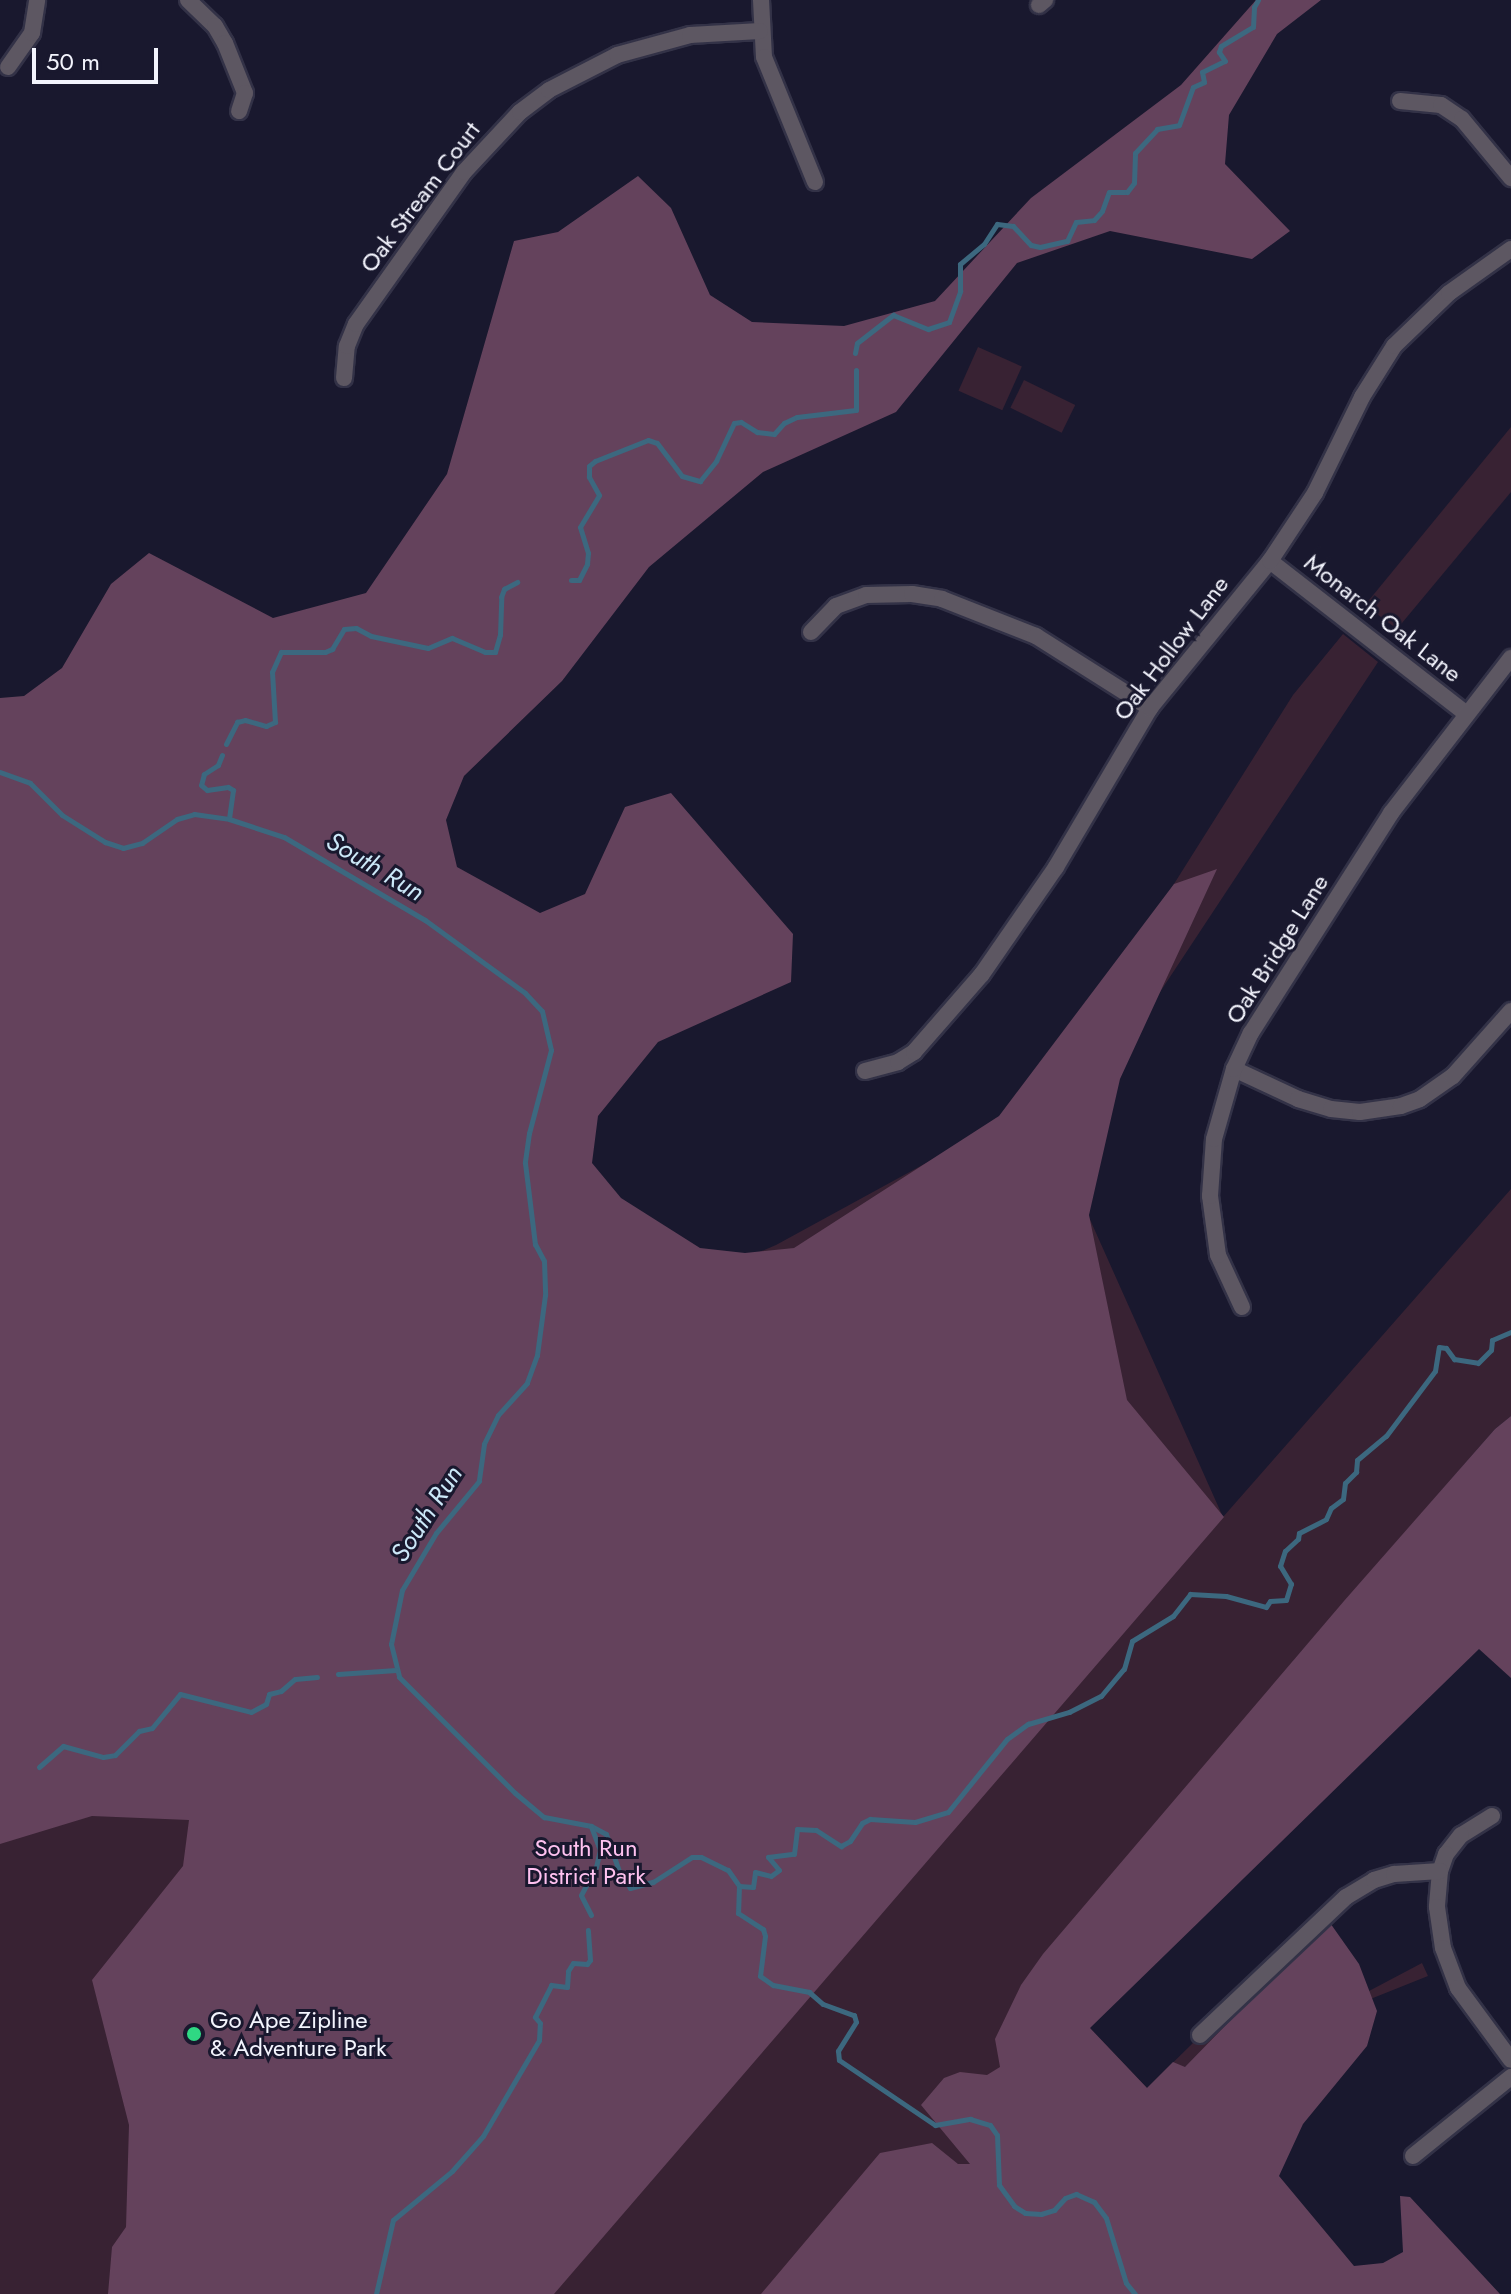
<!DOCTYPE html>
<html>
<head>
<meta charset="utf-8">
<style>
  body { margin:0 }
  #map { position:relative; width:1511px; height:2294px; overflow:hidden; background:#19182e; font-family:Jost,sans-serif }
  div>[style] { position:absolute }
  .green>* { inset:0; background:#382233; transform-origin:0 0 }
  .forest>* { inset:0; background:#64425c }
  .stream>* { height:5px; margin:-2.5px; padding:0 2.5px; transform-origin:2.5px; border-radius:2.5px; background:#3c687f }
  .roads { filter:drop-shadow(2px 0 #333247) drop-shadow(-2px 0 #333247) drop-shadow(0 2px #333247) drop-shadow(0 -2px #333247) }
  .minor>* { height:16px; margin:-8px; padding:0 8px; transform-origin:8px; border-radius:8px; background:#5d5762 }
  .dots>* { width:22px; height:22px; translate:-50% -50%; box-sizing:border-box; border:4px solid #19182e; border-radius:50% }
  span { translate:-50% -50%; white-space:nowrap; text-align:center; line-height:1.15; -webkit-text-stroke:6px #19182e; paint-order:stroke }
  .street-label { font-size:24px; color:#f3f4fd }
  .park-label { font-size:24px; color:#ffc2f0 }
  .poi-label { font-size:24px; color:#f3f4fd }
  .left { translate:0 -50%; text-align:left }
  .water-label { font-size:26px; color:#cce8f8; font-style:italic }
  .scale { position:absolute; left:32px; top:48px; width:126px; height:36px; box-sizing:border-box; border:4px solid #f3f4fd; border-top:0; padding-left:10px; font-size:24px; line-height:28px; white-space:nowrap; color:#f3f4fd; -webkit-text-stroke:6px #19182e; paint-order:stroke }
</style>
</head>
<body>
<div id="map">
  <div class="green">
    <div style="left:978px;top:347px;width:48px;height:48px;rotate:24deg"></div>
    <div style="left:1024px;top:380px;width:57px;height:31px;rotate:26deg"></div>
    <div style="clip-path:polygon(1511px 427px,1511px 492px,1397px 629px,1365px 605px)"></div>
    <div style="clip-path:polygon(1343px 634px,1378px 662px,1096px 1089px,1088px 1215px,1223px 1517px,1511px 1189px,1511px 1416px,1495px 1429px,1293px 1661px,1330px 1738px,1060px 1997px,1147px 2088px,1337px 1902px,1361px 1885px,1387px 1874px,1418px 1870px,1417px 1876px,1387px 1881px,1362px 1891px,1313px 1934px,1369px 1991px,1422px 1963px,1428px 1976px,1353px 2006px,1291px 2075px,1243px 2170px,1300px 2260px,1358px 2294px,0 2294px,0 737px,130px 735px,299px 790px,339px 849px,384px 853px,436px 883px,458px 915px,493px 941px,585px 1077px,562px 1181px,557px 1235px,572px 1332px,776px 1245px,1036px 1103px,1293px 695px)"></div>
  </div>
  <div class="forest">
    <div style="clip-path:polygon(1256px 0,1321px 0,1277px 34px,1229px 115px,1225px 164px,1290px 231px,1252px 259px,1110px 231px,1017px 263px,896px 412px,763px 472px,649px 567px,562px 681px,464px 776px,446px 820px,457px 867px,540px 913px,585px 894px,625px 807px,671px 793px,793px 934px,791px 982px,658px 1042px,598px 1116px,592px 1163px,621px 1198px,700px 1248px,745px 1253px,794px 1248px,999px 1116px,1174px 884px,1217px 869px,1120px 1079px,1089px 1215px,1127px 1400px,1224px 1517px,554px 2294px,108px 2294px,112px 2247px,126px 2227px,129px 2125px,92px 1980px,183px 1866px,189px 1820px,92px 1816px,0 1844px,0 698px,24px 696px,62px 668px,111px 584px,149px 553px,273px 618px,366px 593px,447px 474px,514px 241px,558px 232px,638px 176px,671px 208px,710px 295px,752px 322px,844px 326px,935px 301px,1031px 198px,1181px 85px)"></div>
    <div style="clip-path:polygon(1511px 1416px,1511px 1678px,1479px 1649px,1090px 2028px,1147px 2088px,1173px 2062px,1185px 2067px,1328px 1920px,1359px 1964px,1377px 2011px,1367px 2046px,1303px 2124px,1279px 2176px,1354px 2266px,1383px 2263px,1403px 2252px,1400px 2196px,1410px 2197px,1500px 2294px,761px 2294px,880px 2153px,932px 2143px,958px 2164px,970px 2164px,921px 2105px,944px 2078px,960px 2072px,987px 2075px,1000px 2067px,995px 2039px,1021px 1985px,1043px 1954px,1344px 1601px,1495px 1429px)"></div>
  </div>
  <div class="stream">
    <div style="left:855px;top:353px;width:10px;rotate:-79deg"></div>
    <div style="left:857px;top:343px;width:46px;rotate:-37.9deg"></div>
    <div style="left:893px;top:315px;width:38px;rotate:22deg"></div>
    <div style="left:928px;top:329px;width:22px;rotate:-18deg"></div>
    <div style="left:949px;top:322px;width:33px;rotate:-70deg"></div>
    <div style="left:960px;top:291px;width:27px;rotate:-90deg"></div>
    <div style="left:960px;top:264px;width:31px;rotate:-40deg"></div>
    <div style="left:984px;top:244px;width:24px;rotate:-57deg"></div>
    <div style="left:997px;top:224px;width:16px;rotate:7deg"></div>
    <div style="left:1013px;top:226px;width:26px;rotate:47deg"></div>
    <div style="left:1031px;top:245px;width:9px;rotate:13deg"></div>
    <div style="left:1040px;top:247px;width:28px;rotate:-13deg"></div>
    <div style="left:1067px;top:241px;width:21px;rotate:-65deg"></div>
    <div style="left:1076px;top:222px;width:18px;rotate:-6deg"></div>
    <div style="left:1094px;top:220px;width:12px;rotate:-48deg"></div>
    <div style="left:1102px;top:211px;width:20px;rotate:-70deg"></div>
    <div style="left:1109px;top:192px;width:18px"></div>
    <div style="left:1127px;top:192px;width:11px;rotate:-52deg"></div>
    <div style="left:1134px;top:183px;width:30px;rotate:-88deg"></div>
    <div style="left:1135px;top:153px;width:33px;rotate:-47deg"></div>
    <div style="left:1157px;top:129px;width:22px;rotate:-10deg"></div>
    <div style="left:1179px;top:125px;width:40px;rotate:-69.8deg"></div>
    <div style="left:1193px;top:87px;width:12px;rotate:-24deg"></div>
    <div style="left:1204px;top:82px;width:10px;rotate:-101deg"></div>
    <div style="left:1202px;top:72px;width:25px;rotate:-26deg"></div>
    <div style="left:1225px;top:61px;width:11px;rotate:-124deg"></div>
    <div style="left:1219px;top:52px;width:6px;rotate:-72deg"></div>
    <div style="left:1221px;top:46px;width:37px;rotate:-31deg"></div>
    <div style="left:1253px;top:27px;width:20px;rotate:-87deg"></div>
    <div style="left:1254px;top:7px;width:8px;rotate:-60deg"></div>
    <div style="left:571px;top:580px;width:8px"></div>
    <div style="left:579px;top:580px;width:18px;rotate:-63deg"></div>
    <div style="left:587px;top:564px;width:11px;rotate:-85deg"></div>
    <div style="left:588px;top:553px;width:27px;rotate:-107deg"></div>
    <div style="left:580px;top:527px;width:37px;rotate:-59deg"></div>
    <div style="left:599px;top:495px;width:21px;rotate:-119deg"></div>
    <div style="left:589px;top:477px;width:11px;rotate:-90deg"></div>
    <div style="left:589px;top:466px;width:8px;rotate:-40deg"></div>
    <div style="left:595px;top:461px;width:57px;rotate:-21.6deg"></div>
    <div style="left:648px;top:440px;width:9px;rotate:18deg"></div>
    <div style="left:657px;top:443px;width:41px;rotate:52.9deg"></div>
    <div style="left:682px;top:476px;width:19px;rotate:16deg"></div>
    <div style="left:700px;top:481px;width:26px;rotate:-51deg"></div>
    <div style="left:716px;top:461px;width:42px;rotate:-64.7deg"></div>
    <div style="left:734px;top:423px;width:7px;rotate:-8deg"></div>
    <div style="left:741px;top:422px;width:19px;rotate:32deg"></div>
    <div style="left:757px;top:432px;width:17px;rotate:7deg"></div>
    <div style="left:774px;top:434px;width:15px;rotate:-48deg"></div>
    <div style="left:784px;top:423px;width:14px;rotate:-25deg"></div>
    <div style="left:797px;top:417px;width:59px;rotate:-6.8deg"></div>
    <div style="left:856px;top:410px;width:40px;rotate:-90deg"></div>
    <div style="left:226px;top:744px;width:25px;rotate:-63deg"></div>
    <div style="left:237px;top:722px;width:8px;rotate:-14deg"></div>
    <div style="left:245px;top:720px;width:22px;rotate:16deg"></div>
    <div style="left:266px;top:726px;width:10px;rotate:-24deg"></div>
    <div style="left:275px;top:722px;width:50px;rotate:-93.4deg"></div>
    <div style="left:272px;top:672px;width:22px;rotate:-66deg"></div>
    <div style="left:281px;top:652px;width:44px"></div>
    <div style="left:325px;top:652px;width:8px;rotate:-23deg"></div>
    <div style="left:332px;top:649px;width:23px;rotate:-59deg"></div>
    <div style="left:344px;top:629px;width:12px;rotate:-5deg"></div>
    <div style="left:356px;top:628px;width:17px;rotate:28deg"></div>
    <div style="left:371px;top:636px;width:58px;rotate:11.9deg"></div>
    <div style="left:428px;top:648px;width:26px;rotate:-23deg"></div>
    <div style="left:452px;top:638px;width:36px;rotate:23deg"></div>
    <div style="left:485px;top:652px;width:10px"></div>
    <div style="left:495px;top:652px;width:18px;rotate:-74deg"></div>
    <div style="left:500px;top:635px;width:38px;rotate:-88deg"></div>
    <div style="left:501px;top:597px;width:9px;rotate:-69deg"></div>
    <div style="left:504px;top:589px;width:15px;rotate:-28deg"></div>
    <div style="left:222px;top:755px;width:11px;rotate:112deg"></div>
    <div style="left:218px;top:765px;width:17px;rotate:147deg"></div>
    <div style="left:204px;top:774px;width:11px;rotate:105deg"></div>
    <div style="left:201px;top:785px;width:8px;rotate:40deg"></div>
    <div style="left:207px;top:790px;width:21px;rotate:-8deg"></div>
    <div style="left:228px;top:787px;width:6px;rotate:31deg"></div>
    <div style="left:233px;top:790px;width:28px;rotate:98deg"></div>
    <div style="left:0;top:772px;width:32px;rotate:20deg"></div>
    <div style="left:30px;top:783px;width:45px;rotate:45deg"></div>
    <div style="left:62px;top:815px;width:51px;rotate:32.1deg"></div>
    <div style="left:105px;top:842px;width:19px;rotate:18deg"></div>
    <div style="left:123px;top:848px;width:20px;rotate:-15deg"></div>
    <div style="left:142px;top:843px;width:42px;rotate:-34.4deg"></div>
    <div style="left:177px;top:819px;width:18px;rotate:-16deg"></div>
    <div style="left:194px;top:814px;width:35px;rotate:8deg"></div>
    <div style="left:229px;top:819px;width:58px;rotate:18.1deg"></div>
    <div style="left:284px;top:837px;width:164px;rotate:30.5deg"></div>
    <div style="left:425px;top:920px;width:124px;rotate:36.1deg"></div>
    <div style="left:525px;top:993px;width:25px;rotate:47deg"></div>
    <div style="left:542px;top:1011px;width:40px;rotate:77deg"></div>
    <div style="left:551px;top:1050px;width:86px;rotate:104.8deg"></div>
    <div style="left:529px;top:1133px;width:30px;rotate:98deg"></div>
    <div style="left:525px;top:1163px;width:82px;rotate:83deg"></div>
    <div style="left:535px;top:1244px;width:19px;rotate:62deg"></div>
    <div style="left:544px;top:1261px;width:34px;rotate:88deg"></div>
    <div style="left:545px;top:1295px;width:61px;rotate:97.6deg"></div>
    <div style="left:537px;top:1355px;width:30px;rotate:110deg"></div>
    <div style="left:527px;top:1383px;width:43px;rotate:132.2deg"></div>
    <div style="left:498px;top:1415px;width:32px;rotate:116deg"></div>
    <div style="left:484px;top:1444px;width:37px;rotate:98deg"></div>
    <div style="left:479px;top:1481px;width:67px;rotate:129.6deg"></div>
    <div style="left:436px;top:1533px;width:66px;rotate:120.8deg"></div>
    <div style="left:402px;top:1590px;width:55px;rotate:101.5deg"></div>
    <div style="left:391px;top:1644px;width:34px;rotate:76deg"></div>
    <div style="left:399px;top:1677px;width:164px;rotate:45deg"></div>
    <div style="left:515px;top:1793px;width:38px;rotate:40deg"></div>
    <div style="left:544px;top:1817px;width:48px;rotate:10.8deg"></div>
    <div style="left:591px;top:1826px;width:17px;rotate:28deg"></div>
    <div style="left:606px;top:1834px;width:42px;rotate:70.7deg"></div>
    <div style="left:620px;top:1874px;width:17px;rotate:54deg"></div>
    <div style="left:630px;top:1888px;width:24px;rotate:-15deg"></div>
    <div style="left:653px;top:1882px;width:46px;rotate:-32.7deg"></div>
    <div style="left:692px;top:1857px;width:9px"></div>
    <div style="left:701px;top:1857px;width:30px;rotate:26deg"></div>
    <div style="left:728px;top:1870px;width:19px;rotate:55deg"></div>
    <div style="left:739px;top:1886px;width:27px;rotate:92deg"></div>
    <div style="left:738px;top:1913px;width:30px;rotate:33deg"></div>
    <div style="left:763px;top:1929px;width:7px;rotate:74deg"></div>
    <div style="left:765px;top:1936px;width:40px;rotate:97.1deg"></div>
    <div style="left:760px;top:1976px;width:16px;rotate:35deg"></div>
    <div style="left:773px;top:1985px;width:37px;rotate:11deg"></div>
    <div style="left:809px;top:1992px;width:18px;rotate:41deg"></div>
    <div style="left:823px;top:2004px;width:33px;rotate:20deg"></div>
    <div style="left:854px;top:2015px;width:7px;rotate:74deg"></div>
    <div style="left:856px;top:2022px;width:34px;rotate:122deg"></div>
    <div style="left:838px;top:2051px;width:9px;rotate:84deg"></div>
    <div style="left:839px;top:2060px;width:116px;rotate:34.1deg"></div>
    <div style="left:935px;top:2125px;width:36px;rotate:-10deg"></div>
    <div style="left:970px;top:2119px;width:21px;rotate:17deg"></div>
    <div style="left:990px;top:2125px;width:12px;rotate:55deg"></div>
    <div style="left:997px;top:2135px;width:50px;rotate:87.7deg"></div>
    <div style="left:999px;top:2185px;width:26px;rotate:54deg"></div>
    <div style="left:1014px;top:2206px;width:13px;rotate:32deg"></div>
    <div style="left:1025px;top:2213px;width:16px;rotate:4deg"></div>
    <div style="left:1041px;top:2214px;width:14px;rotate:-17deg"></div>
    <div style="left:1054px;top:2210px;width:16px;rotate:-47deg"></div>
    <div style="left:1065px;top:2198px;width:12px;rotate:-20deg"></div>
    <div style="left:1076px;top:2194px;width:20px;rotate:24deg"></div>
    <div style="left:1094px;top:2202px;width:20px;rotate:53deg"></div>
    <div style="left:1106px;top:2218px;width:68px;rotate:72.9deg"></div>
    <div style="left:1126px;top:2283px;width:14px;rotate:51deg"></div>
    <div style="left:338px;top:1674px;width:58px;rotate:-3.9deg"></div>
    <div style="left:39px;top:1767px;width:32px;rotate:-41deg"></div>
    <div style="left:63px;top:1746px;width:41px;rotate:15.4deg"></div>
    <div style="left:103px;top:1757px;width:12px;rotate:-9deg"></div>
    <div style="left:115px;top:1755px;width:34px;rotate:-45deg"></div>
    <div style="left:139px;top:1731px;width:13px;rotate:-13deg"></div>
    <div style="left:152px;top:1728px;width:44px;rotate:-50.5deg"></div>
    <div style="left:180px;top:1694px;width:73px;rotate:14.2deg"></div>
    <div style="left:251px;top:1712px;width:17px;rotate:-28deg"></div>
    <div style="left:266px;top:1704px;width:10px;rotate:-73deg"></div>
    <div style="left:269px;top:1694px;width:12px;rotate:-14deg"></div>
    <div style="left:281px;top:1691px;width:18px;rotate:-41deg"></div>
    <div style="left:295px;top:1679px;width:22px;rotate:-5deg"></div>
    <div style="left:739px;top:1886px;width:14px;rotate:4deg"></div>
    <div style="left:753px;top:1887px;width:15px;rotate:-82deg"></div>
    <div style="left:755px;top:1872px;width:16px;rotate:14deg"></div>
    <div style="left:771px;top:1876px;width:10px;rotate:-37deg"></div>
    <div style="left:779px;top:1870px;width:17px;rotate:-130deg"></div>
    <div style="left:768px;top:1857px;width:26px;rotate:-7deg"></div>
    <div style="left:794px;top:1854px;width:25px;rotate:-83deg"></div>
    <div style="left:797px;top:1829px;width:19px;rotate:3deg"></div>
    <div style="left:816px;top:1830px;width:30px;rotate:33deg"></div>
    <div style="left:841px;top:1846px;width:10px;rotate:-29deg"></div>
    <div style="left:850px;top:1841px;width:22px;rotate:-56deg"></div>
    <div style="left:862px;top:1823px;width:9px;rotate:-27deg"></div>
    <div style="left:870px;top:1819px;width:45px;rotate:3.8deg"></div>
    <div style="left:915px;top:1822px;width:34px;rotate:-17deg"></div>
    <div style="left:948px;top:1812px;width:94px;rotate:-51.1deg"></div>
    <div style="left:1007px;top:1739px;width:26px;rotate:-36deg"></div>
    <div style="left:1028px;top:1724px;width:43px;rotate:-16.3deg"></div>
    <div style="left:1069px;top:1712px;width:36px;rotate:-27deg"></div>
    <div style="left:1101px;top:1696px;width:35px;rotate:-50deg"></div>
    <div style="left:1124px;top:1669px;width:29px;rotate:-74deg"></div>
    <div style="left:1132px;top:1641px;width:48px;rotate:-31.4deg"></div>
    <div style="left:1173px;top:1616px;width:28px;rotate:-52deg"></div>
    <div style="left:1190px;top:1594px;width:36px;rotate:3deg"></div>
    <div style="left:1226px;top:1596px;width:41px;rotate:15.4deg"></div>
    <div style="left:1266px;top:1607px;width:7px;rotate:-56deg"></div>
    <div style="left:1270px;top:1601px;width:16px;rotate:-4deg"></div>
    <div style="left:1286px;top:1600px;width:17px;rotate:-73deg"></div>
    <div style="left:1291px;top:1584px;width:21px;rotate:-121deg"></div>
    <div style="left:1280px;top:1566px;width:16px;rotate:-72deg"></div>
    <div style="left:1285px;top:1551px;width:18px;rotate:-43deg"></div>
    <div style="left:1298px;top:1539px;width:6px;rotate:-81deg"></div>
    <div style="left:1299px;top:1533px;width:30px;rotate:-27deg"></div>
    <div style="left:1326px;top:1519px;width:12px;rotate:-66deg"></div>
    <div style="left:1331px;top:1508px;width:15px;rotate:-37deg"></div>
    <div style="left:1343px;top:1499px;width:16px;rotate:-83deg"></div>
    <div style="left:1345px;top:1483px;width:16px;rotate:-45deg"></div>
    <div style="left:1356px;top:1472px;width:12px;rotate:-85deg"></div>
    <div style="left:1357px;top:1460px;width:38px;rotate:-40deg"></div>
    <div style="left:1386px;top:1436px;width:81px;rotate:-53deg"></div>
    <div style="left:1435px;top:1371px;width:24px;rotate:-81deg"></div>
    <div style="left:1439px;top:1347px;width:7px;rotate:8deg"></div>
    <div style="left:1446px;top:1348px;width:14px;rotate:54deg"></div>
    <div style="left:1454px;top:1359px;width:24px;rotate:9deg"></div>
    <div style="left:1478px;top:1363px;width:18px;rotate:-45deg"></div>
    <div style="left:1491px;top:1350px;width:10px;rotate:-84deg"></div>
    <div style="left:1492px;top:1340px;width:21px;rotate:-23deg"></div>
    <div style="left:591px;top:1915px;width:22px;rotate:-117deg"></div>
    <div style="left:581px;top:1895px;width:32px;rotate:-62deg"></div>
    <div style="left:596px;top:1867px;width:17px;rotate:-77deg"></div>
    <div style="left:600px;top:1850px;width:26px;rotate:-111deg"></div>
    <div style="left:376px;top:2294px;width:76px;rotate:-77.1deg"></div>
    <div style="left:393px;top:2220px;width:77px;rotate:-39.7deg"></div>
    <div style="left:452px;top:2171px;width:47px;rotate:-48.5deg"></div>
    <div style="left:483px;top:2136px;width:111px;rotate:-59.7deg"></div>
    <div style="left:539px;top:2040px;width:17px;rotate:-87deg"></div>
    <div style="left:540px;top:2023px;width:8px;rotate:-130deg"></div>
    <div style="left:535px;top:2017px;width:36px;rotate:-63deg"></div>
    <div style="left:551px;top:1985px;width:16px;rotate:7deg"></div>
    <div style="left:567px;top:1987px;width:16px;rotate:-86deg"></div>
    <div style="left:568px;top:1971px;width:9px;rotate:-58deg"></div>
    <div style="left:573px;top:1963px;width:14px;rotate:4deg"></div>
    <div style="left:587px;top:1964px;width:5px;rotate:-53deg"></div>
    <div style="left:590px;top:1960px;width:30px;rotate:-94deg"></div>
  </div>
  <div class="roads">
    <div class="minor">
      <div style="left:188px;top:0;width:37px;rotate:44deg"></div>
      <div style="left:215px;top:26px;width:20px;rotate:60deg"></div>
      <div style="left:225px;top:43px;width:54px;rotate:68.2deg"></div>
      <div style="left:245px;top:93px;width:19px;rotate:108deg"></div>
      <div style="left:761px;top:0;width:57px;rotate:87deg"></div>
      <div style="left:764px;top:57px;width:135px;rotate:67.8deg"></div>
      <div style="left:1039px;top:5px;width:8px;rotate:-40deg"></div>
      <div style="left:8px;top:67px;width:42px;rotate:-54.8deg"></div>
      <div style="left:32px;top:33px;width:33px;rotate:-81deg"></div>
      <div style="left:1400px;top:101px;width:41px;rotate:5.6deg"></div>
      <div style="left:1441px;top:105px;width:25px;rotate:34deg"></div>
      <div style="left:1462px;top:119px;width:77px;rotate:50.3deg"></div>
      <div style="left:344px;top:378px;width:32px;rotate:-85deg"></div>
      <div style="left:347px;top:346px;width:24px;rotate:-68deg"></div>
      <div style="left:356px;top:324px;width:186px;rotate:-54.6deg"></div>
      <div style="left:464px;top:172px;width:82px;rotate:-47deg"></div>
      <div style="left:520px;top:112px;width:36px;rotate:-37deg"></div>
      <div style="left:549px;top:90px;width:76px;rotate:-27.2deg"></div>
      <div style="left:617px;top:55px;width:76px;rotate:-15.3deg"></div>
      <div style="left:690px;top:35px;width:70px;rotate:-3.3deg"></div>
      <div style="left:1270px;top:561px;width:247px;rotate:37.9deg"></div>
      <div style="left:811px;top:632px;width:36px;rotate:-46deg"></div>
      <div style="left:836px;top:606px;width:32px;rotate:-20deg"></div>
      <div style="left:866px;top:595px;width:46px;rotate:-1.2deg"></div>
      <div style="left:912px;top:594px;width:30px;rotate:9deg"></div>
      <div style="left:942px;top:599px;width:101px;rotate:21.5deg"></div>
      <div style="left:1036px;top:636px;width:135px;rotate:32.3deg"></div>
      <div style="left:1234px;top:1069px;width:71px;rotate:25.1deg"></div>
      <div style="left:1298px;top:1099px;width:34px;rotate:17deg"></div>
      <div style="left:1331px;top:1109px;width:29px;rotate:6deg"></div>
      <div style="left:1360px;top:1112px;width:41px;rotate:-8.3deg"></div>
      <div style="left:1401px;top:1106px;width:20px;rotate:-20deg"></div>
      <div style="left:1420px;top:1099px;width:40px;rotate:-34.9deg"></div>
      <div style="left:1453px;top:1076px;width:87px;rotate:-48.3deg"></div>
      <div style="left:865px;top:1071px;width:34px;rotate:-15deg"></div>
      <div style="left:898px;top:1062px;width:19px;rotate:-32deg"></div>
      <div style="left:914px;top:1052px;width:103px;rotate:-48.9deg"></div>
      <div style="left:982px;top:974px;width:130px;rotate:-55.3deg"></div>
      <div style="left:1056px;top:867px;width:185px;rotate:-59.4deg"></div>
      <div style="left:1150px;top:708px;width:190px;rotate:-50.8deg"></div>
      <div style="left:1270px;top:561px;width:82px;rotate:-56.5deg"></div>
      <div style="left:1315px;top:493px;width:107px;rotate:-63.9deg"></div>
      <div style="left:1362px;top:397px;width:60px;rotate:-57.9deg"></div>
      <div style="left:1394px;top:346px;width:76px;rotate:-43.9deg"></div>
      <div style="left:1449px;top:293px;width:76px;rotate:-35.4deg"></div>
      <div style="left:1242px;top:1307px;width:57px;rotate:-114.8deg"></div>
      <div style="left:1218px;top:1255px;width:60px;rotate:-97.7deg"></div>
      <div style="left:1210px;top:1196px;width:57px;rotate:-86deg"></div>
      <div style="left:1214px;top:1139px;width:73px;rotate:-74.1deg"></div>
      <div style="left:1234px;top:1069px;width:40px;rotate:-65deg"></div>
      <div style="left:1251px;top:1033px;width:261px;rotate:-57.5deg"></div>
      <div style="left:1391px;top:813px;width:196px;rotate:-52.3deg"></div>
      <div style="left:1492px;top:1816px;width:36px;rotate:148deg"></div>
      <div style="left:1461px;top:1835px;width:24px;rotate:128deg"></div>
      <div style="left:1446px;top:1854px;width:18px;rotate:109deg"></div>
      <div style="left:1440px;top:1871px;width:36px;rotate:95deg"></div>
      <div style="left:1437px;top:1907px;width:41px;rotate:81.7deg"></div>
      <div style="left:1443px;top:1948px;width:43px;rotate:69.4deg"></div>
      <div style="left:1458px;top:1988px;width:89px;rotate:53.6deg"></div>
      <div style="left:1200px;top:2035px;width:201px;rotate:-43.4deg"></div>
      <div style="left:1346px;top:1897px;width:33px;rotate:-31deg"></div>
      <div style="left:1374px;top:1880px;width:21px;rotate:-17deg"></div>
      <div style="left:1394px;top:1874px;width:46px;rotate:-3.7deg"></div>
      <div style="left:1413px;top:2156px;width:126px;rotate:-38.9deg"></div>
    </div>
  </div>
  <div class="dots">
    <div style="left:194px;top:2034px;background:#2fd883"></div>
  </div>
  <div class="street-label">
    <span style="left:420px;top:197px;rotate:-53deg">Oak Stream Court</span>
    <span style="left:1383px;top:618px;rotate:38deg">Monarch Oak Lane</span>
    <span style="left:1171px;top:648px;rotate:-53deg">Oak Hollow Lane</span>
    <span style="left:1277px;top:949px;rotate:-58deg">Oak Bridge Lane</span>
  </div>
  <div class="park-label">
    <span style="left:586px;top:1862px">South Run<br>District Park</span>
  </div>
  <div class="poi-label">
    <span class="left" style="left:210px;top:2034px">Go Ape Zipline<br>&amp; Adventure Park</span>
  </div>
  <div class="water-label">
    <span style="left:375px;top:867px;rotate:31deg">South Run</span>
    <span style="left:427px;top:1514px;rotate:-57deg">South Run</span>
  </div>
  <div class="scale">50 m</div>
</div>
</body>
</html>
